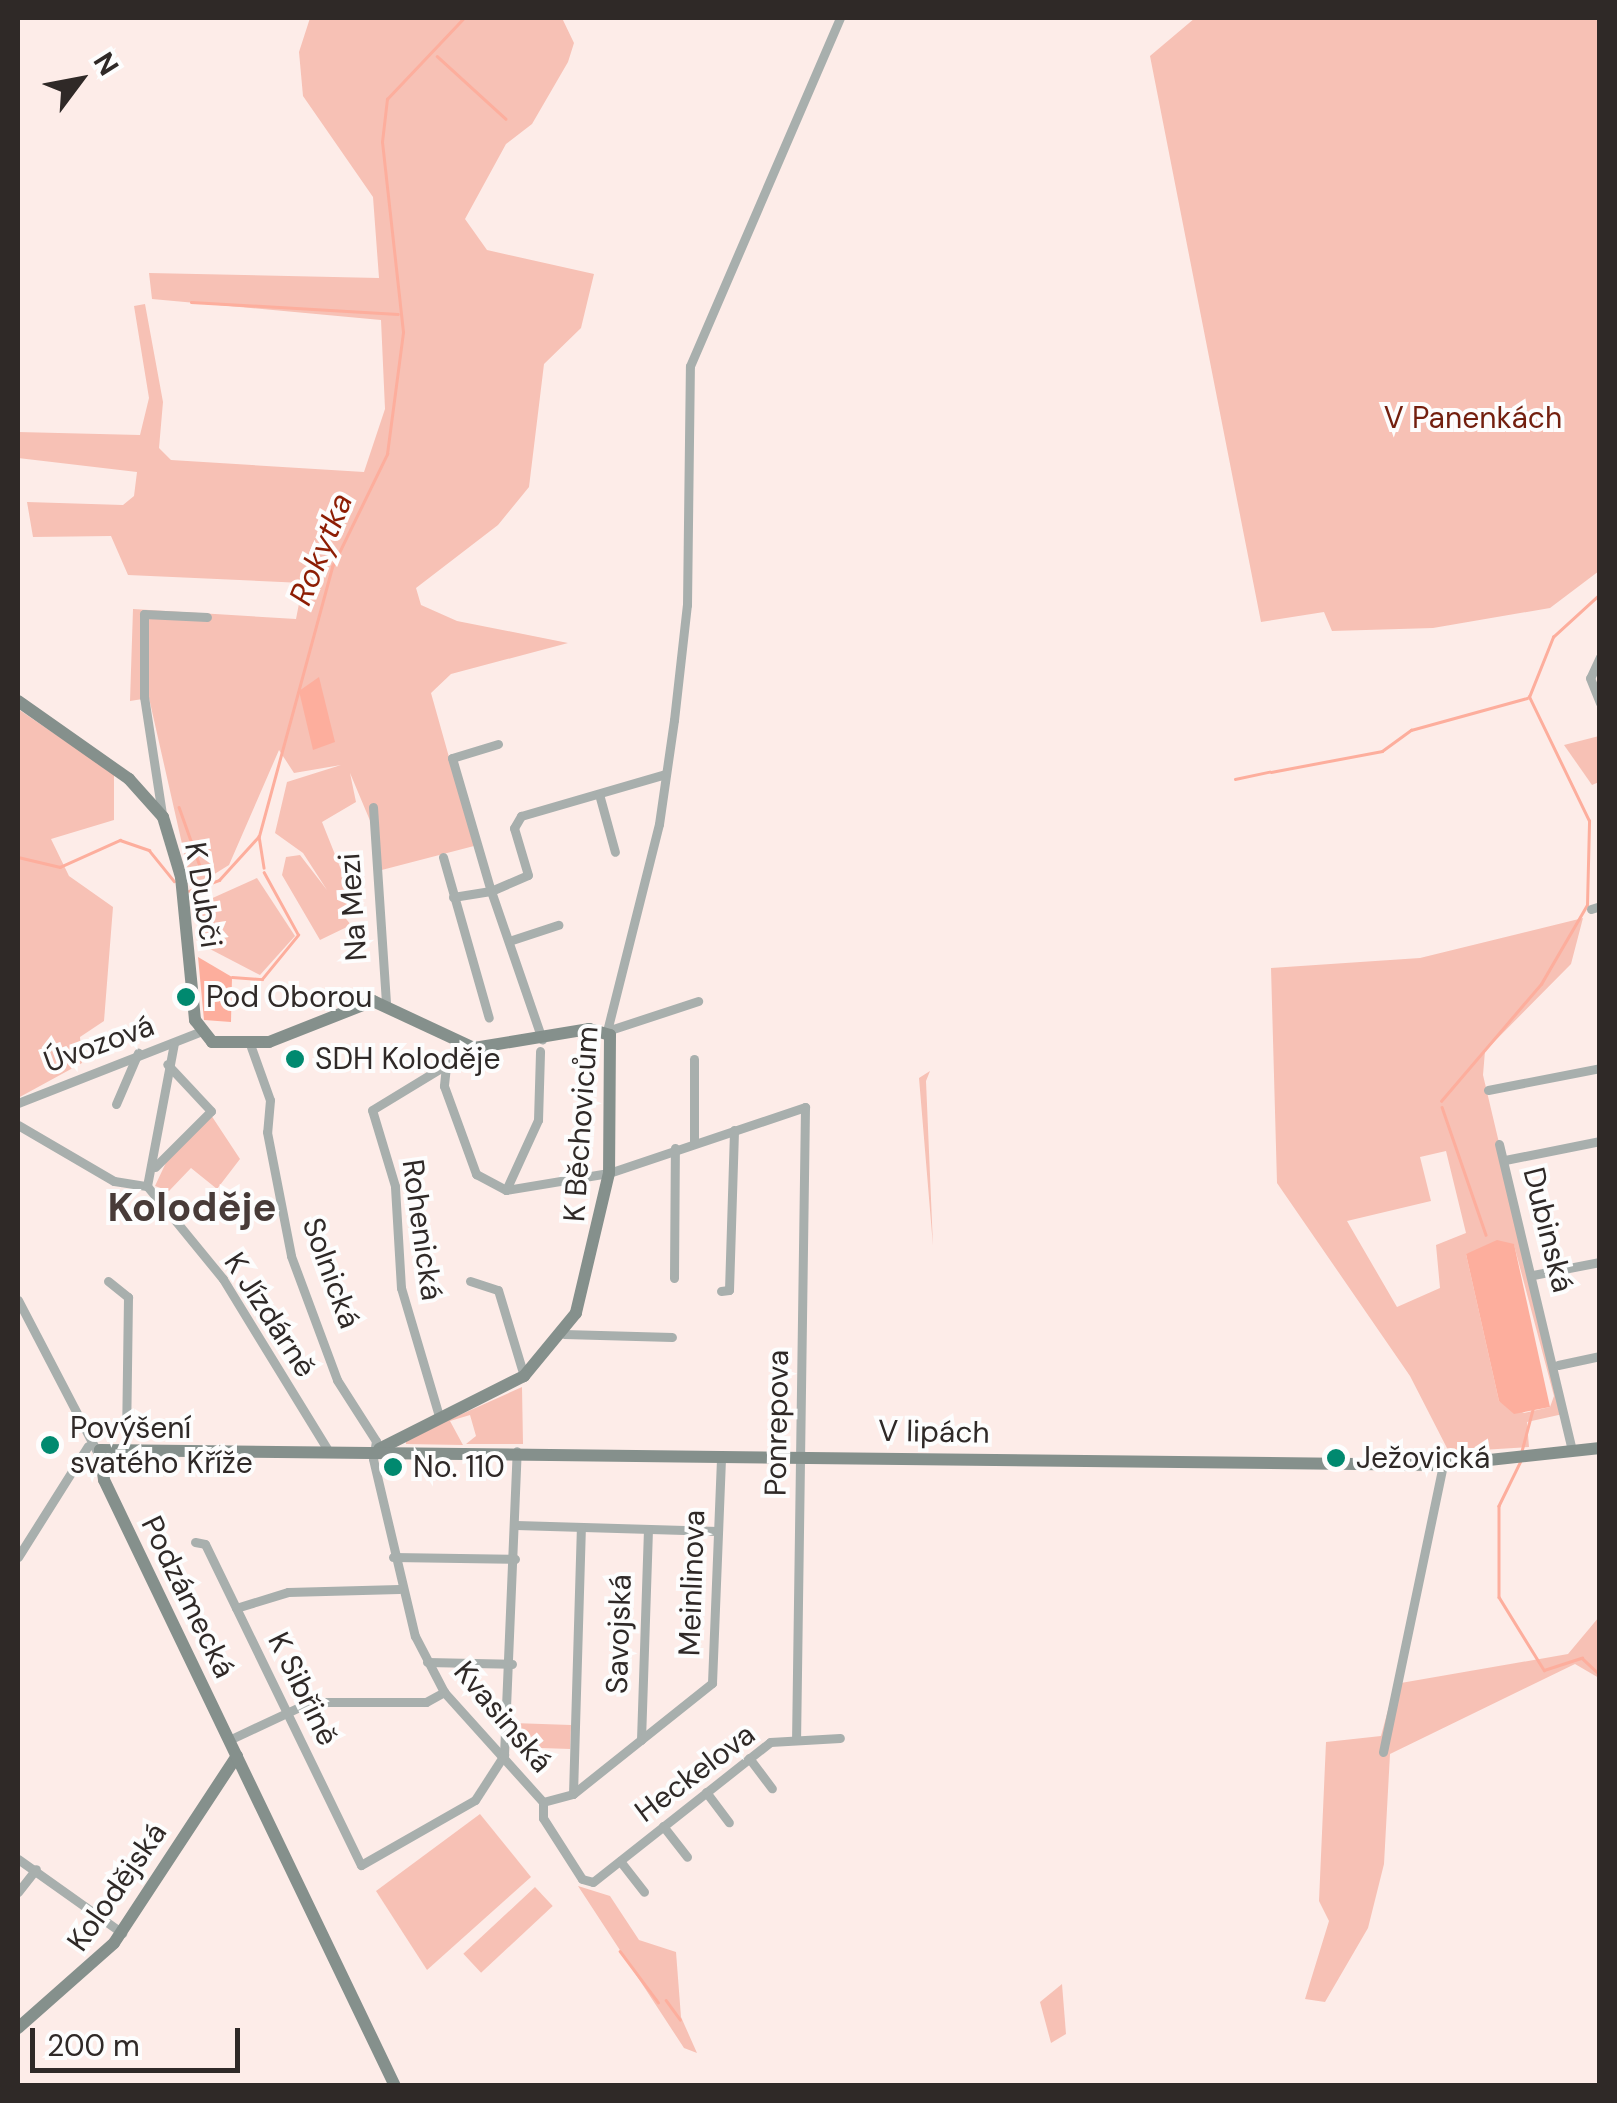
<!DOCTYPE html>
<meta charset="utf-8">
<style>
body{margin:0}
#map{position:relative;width:1617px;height:2103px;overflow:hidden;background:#fdece8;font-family:"DM Sans",sans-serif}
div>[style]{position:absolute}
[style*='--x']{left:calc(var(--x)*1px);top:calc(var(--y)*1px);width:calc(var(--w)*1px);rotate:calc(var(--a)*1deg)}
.green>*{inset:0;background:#f7c1b5;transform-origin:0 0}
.water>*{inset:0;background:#fdae9d}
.stream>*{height:2.5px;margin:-1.25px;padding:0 1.25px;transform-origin:1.25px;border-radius:1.25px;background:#fdae9d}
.street>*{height:9px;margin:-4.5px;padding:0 4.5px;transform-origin:4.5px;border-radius:4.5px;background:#a8afad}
.secondary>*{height:12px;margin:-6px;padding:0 6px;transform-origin:6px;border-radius:6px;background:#85908c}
.dots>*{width:28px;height:28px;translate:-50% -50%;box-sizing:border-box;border:5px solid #fdfdfd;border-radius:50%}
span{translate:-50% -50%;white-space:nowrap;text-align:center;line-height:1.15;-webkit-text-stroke:8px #fdfdfd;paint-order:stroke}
.park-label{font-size:30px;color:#731f0e}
.street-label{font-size:30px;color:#2f2927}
.poi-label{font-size:30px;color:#2f2927}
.left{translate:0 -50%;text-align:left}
.water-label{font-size:32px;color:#8d1d04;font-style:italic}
.district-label{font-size:40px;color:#483b38;font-weight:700}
.frame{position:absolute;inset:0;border:20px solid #2f2927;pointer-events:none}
.north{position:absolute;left:30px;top:30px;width:100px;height:100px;-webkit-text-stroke:8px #fdfdfd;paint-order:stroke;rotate:58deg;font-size:28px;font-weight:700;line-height:40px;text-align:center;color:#2f2927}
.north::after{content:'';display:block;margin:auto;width:35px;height:45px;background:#2f2927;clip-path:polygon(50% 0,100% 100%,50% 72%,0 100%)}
.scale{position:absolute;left:30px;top:2028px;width:210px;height:45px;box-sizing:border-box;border:5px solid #2f2927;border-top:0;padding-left:12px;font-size:30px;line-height:35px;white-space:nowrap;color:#2f2927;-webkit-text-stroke:8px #fdfdfd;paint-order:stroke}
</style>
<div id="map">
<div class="green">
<div style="clip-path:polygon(310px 18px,562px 18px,574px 43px,568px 62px,532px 124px,506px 144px,465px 219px,487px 250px,594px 274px,581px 328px,544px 364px,529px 487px,498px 525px,416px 588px,421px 605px,457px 621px,568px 643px,451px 674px,431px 693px,474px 846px,374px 872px,371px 823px,350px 773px,356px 802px,322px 822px,356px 907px,339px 910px,351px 925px,320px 940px,282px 875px,286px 857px,300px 855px,327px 890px,303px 853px,275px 833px,287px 782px,341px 765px,294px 773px,279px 750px,229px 865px,192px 888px,149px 698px,130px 701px,133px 609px,296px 619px,303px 583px,128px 575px,111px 536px,33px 537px,27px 502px,123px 505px,134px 496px,137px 472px,18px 458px,18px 432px,140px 435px,149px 398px,134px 306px,145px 304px,163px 402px,159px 448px,171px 460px,364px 472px,385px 409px,381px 320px,152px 299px,149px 273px,379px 278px,373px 197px,303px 96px,299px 52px)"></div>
<div style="clip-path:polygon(1195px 18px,1599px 18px,1599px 571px,1550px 608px,1433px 628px,1332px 631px,1324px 612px,1261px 622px,1150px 56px)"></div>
<div style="clip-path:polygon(18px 709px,114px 774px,114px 820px,51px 839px,69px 876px,113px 907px,104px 1021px,80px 1037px,82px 1063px,18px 1098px)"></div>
<div style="clip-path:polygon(1599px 736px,1599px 782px,1592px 785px,1564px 745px)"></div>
<div style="clip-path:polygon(257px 878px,295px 936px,260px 975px,208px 948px,197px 905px)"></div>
<div style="clip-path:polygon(evenodd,1583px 918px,1571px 964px,1485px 1051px,1483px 1075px,1563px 1414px,1527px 1422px,1529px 1447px,1449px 1452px,1410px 1376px,1277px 1183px,1271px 968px,1420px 958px,1583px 918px,1446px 1151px,1466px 1233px,1436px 1245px,1440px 1288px,1397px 1307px,1347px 1221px,1431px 1201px,1420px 1157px,1446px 1151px,1583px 918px,1514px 1245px,1554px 1396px,1550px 1407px,1524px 1413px,1499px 1401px,1466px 1254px,1514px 1245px)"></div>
<div style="clip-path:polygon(930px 1071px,926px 1081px,933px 1246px,919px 1078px)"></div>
<div style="clip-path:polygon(211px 1115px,240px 1159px,217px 1189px,191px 1168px,169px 1191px,155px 1186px,170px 1154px)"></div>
<div style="clip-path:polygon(522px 1387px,523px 1444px,466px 1444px,476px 1436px,470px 1415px,450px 1421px,463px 1445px,406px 1444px,406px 1439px)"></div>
<div style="clip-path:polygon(1599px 1617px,1599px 1678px,1575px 1664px,1390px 1754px,1384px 1864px,1368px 1928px,1325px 2002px,1305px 1999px,1329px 1921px,1319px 1901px,1326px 1742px,1381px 1736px,1395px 1684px,1568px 1654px)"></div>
<div style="left:513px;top:1723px;width:58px;height:24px;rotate:2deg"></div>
<div style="clip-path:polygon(480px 1814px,531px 1877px,427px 1970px,376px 1891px)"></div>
<div style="clip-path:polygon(578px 1886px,610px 1896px,639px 1940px,676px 1952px,681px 2017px,697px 2053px,684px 2048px)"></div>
<div style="left:535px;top:1887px;width:26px;height:98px;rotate:47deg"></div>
<div style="clip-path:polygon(1062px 1984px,1066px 2034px,1051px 2043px,1040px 2002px)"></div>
</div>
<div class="water">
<div style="clip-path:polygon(319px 677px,335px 742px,313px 750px,299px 691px)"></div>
<div style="clip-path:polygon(198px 957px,232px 977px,231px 1022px,204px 1020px)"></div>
<div style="clip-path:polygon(1497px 1240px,1514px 1244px,1550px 1407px,1514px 1414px,1499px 1401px,1466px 1254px)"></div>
</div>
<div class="stream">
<div style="--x:437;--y:56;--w:93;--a:42.4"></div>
<div style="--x:191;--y:302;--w:207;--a:3.3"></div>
<div style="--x:1271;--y:772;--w:113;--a:-10.7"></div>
<div style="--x:1382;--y:751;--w:36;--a:-36"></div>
<div style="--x:1411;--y:730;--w:120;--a:-15.4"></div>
<div style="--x:1235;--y:779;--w:35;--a:-12"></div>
<div style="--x:179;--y:807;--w:63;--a:70.4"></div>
<div style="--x:259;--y:836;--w:32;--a:81"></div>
<div style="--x:18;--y:857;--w:43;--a:13.4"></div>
<div style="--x:60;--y:867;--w:66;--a:-24.2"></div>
<div style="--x:120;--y:840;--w:31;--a:19"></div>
<div style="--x:149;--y:850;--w:40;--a:51"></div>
<div style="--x:189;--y:891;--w:32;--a:-20"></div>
<div style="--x:219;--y:880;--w:59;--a:-47.7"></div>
<div style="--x:259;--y:836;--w:279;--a:-74.8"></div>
<div style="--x:332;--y:567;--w:126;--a:-64"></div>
<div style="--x:387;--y:454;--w:123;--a:-82.5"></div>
<div style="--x:403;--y:332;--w:191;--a:-96.3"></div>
<div style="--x:382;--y:142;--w:43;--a:-83.4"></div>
<div style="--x:387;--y:99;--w:112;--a:-46.5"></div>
<div style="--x:232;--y:977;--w:30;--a:4"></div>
<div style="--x:262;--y:979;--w:57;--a:-50.7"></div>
<div style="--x:298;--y:935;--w:71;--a:-118.7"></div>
<div style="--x:1441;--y:1101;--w:154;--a:-49.5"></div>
<div style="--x:1541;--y:984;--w:91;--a:-59.8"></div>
<div style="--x:1587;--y:905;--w:84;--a:-88.6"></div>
<div style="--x:1589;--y:821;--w:138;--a:-115.8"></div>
<div style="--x:1529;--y:697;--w:65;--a:-68.2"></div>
<div style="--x:1553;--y:637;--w:64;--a:-42.5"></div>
<div style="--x:1442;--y:1107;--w:135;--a:71"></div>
<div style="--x:1521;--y:1453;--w:47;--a:-75.1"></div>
<div style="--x:1521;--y:1461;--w:50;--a:116.1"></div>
<div style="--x:1499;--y:1506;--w:91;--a:90"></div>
<div style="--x:1499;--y:1597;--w:86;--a:58.3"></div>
<div style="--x:1544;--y:1670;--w:40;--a:-18"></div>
<div style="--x:1582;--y:1658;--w:25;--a:43"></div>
<div style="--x:620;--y:1951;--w:64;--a:53.3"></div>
<div style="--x:666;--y:2000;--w:24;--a:54"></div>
</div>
<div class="street">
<div style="--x:1600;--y:657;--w:23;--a:115"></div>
<div style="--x:1590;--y:678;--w:27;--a:68"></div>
<div style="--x:498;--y:744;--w:48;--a:163.1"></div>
<div style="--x:452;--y:758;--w:139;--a:73.7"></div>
<div style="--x:491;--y:891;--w:40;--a:-23.4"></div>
<div style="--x:528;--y:875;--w:49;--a:-106.6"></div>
<div style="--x:514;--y:828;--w:14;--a:-60"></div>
<div style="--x:521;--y:816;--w:151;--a:-16.2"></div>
<div style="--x:599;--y:794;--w:60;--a:74.6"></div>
<div style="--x:373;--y:807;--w:196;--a:86.2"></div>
<div style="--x:162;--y:814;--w:118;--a:-98.7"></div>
<div style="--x:144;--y:697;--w:83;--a:-90"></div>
<div style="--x:144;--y:614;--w:63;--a:2.7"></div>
<div style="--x:443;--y:857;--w:167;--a:74.1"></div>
<div style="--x:453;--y:897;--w:38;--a:-9"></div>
<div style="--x:491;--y:891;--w:157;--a:71"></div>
<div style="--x:1591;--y:909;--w:9;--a:-18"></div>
<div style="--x:509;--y:941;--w:52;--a:-18.1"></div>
<div style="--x:607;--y:1031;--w:213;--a:-75.9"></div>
<div style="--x:659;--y:824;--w:105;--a:-81.8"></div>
<div style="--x:674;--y:720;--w:116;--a:-83.6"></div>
<div style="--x:687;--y:605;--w:239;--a:-89.3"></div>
<div style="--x:690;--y:366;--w:379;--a:-66.7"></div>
<div style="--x:607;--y:1031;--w:96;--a:-18.2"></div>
<div style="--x:251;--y:1047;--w:56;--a:70.3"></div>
<div style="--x:270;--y:1100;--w:32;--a:95"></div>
<div style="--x:267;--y:1132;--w:126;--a:79"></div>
<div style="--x:291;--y:1256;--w:132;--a:69.6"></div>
<div style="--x:337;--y:1380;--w:72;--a:57.4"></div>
<div style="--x:376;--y:1441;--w:18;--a:99"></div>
<div style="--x:373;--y:1459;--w:182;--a:76.7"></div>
<div style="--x:415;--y:1636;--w:63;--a:62.6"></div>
<div style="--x:444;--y:1692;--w:148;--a:48"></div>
<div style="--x:543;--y:1802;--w:16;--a:90"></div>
<div style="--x:543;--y:1818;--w:72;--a:57.4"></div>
<div style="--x:582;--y:1879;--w:11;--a:15"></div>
<div style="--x:593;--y:1882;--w:226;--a:-38.3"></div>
<div style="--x:770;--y:1742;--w:70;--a:-3.3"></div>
<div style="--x:446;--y:1066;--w:20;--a:96"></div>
<div style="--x:444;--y:1086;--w:94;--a:70"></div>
<div style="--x:476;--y:1174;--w:34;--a:28"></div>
<div style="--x:506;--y:1190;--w:104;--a:-9.4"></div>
<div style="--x:609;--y:1173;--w:207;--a:-18.6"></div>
<div style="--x:805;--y:1107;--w:633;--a:90.81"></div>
<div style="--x:1488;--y:1090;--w:114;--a:-11.1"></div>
<div style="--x:18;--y:1103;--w:194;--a:-21.4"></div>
<div style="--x:116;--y:1104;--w:56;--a:-66.7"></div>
<div style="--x:18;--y:1125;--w:111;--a:30.3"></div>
<div style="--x:114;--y:1181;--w:33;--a:9"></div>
<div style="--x:694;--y:1142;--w:83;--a:-90"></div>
<div style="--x:1499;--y:1144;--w:310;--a:76.6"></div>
<div style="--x:1505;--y:1160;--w:97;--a:-11.3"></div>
<div style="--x:155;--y:1167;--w:79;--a:-45"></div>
<div style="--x:211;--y:1111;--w:64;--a:-133.1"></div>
<div style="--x:147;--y:1186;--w:120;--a:50.7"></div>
<div style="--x:223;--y:1279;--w:199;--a:58.5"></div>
<div style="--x:147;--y:1186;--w:146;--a:-79.3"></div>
<div style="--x:506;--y:1190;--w:77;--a:-65.4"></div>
<div style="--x:538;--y:1120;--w:69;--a:-88.3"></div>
<div style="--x:1533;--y:1275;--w:68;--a:-11"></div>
<div style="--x:674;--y:1278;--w:130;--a:-89.6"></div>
<div style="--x:108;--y:1281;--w:26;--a:39"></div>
<div style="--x:128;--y:1297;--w:151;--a:90.8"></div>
<div style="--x:470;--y:1281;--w:29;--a:18"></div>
<div style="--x:498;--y:1290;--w:90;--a:73.2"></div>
<div style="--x:721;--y:1291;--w:8;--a:-7"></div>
<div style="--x:729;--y:1290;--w:160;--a:-88.2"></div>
<div style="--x:18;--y:1300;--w:171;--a:62.5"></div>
<div style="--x:564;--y:1334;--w:108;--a:1.6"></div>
<div style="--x:1558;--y:1365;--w:43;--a:-12.1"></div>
<div style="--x:439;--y:1416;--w:134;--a:-106.5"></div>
<div style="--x:401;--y:1288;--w:102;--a:-93.4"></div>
<div style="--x:395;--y:1186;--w:79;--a:-106.8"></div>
<div style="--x:372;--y:1110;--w:119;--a:-31.3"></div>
<div style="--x:516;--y:1525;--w:202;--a:1.7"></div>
<div style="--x:195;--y:1542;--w:10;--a:11"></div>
<div style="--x:205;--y:1544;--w:357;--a:64.1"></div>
<div style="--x:361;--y:1865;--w:131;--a:-29.7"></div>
<div style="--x:475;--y:1800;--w:54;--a:-57.2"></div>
<div style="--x:504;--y:1755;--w:304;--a:-87.6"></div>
<div style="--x:18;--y:1557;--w:131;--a:-57.8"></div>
<div style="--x:393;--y:1557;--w:122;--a:0.9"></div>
<div style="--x:236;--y:1608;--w:54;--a:-17.1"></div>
<div style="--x:288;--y:1592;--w:111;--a:-1.5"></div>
<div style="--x:427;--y:1662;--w:85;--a:1.3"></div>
<div style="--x:229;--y:1740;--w:89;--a:-25.1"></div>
<div style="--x:310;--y:1702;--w:116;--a:0"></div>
<div style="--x:426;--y:1702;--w:21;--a:-29"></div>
<div style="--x:641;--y:1740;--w:211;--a:-88.1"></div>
<div style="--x:1383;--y:1752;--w:293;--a:-78.2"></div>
<div style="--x:749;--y:1758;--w:38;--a:53"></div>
<div style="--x:706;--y:1792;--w:38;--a:53"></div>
<div style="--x:573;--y:1794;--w:267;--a:-88.3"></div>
<div style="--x:543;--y:1802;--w:31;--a:-15"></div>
<div style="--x:573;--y:1794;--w:178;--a:-38.6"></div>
<div style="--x:712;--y:1683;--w:228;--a:-87.7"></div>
<div style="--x:663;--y:1826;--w:39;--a:52"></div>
<div style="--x:18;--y:1859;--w:128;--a:35.4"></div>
<div style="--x:620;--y:1861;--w:39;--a:52"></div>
<div style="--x:18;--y:1892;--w:29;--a:-52"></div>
</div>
<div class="secondary">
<div style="--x:18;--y:701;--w:136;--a:35.1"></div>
<div style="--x:129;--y:779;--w:51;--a:48.2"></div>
<div style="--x:163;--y:817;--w:63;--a:73.3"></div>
<div style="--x:181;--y:877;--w:144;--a:84.4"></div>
<div style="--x:195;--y:1020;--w:28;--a:52"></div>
<div style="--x:212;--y:1042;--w:57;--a:0"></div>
<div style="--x:269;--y:1042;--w:112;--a:-21.5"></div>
<div style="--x:373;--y:1001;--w:111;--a:25"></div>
<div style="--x:474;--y:1048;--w:117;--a:-9.4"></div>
<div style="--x:589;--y:1029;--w:22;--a:16"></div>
<div style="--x:610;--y:1035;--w:138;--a:90.4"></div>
<div style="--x:609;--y:1173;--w:144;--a:103.3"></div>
<div style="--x:576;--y:1313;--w:82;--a:129.5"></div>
<div style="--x:524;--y:1376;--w:162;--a:153.3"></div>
<div style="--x:18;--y:2028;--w:128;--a:-41.5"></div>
<div style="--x:114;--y:1943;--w:224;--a:-56.7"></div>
<div style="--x:395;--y:2086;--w:672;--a:-115.65"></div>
<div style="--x:104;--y:1480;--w:30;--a:-98"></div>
<div style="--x:100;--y:1450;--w:1343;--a:0.64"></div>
<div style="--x:1443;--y:1465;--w:158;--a:-6.2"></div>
</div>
<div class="dots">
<div style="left:186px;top:997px;background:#00896f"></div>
<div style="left:295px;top:1059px;background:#00896f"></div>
<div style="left:50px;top:1445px;background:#00896f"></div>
<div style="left:1336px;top:1458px;background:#00896f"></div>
<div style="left:393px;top:1467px;background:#00896f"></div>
</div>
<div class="park-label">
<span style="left:1473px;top:418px">V Panenkách</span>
</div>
<div class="street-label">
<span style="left:203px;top:895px;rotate:81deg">K Dubči</span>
<span style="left:353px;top:907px;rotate:-94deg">Na Mezi</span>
<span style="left:99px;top:1044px;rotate:-20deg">Úvozová</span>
<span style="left:581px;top:1124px;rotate:-86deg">K Běchovicům</span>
<span style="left:422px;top:1230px;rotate:82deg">Rohenická</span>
<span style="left:1548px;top:1230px;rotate:76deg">Dubinská</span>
<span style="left:331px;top:1273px;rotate:70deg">Solnická</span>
<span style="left:270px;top:1315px;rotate:57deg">K Jízdárně</span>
<span style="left:777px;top:1423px;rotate:-89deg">Ponrepova</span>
<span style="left:934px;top:1432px;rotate:1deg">V lipách</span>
<span style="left:692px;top:1583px;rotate:-88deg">Meinlinova</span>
<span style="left:188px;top:1597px;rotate:64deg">Podzámecká</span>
<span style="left:619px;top:1634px;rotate:-88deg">Savojská</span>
<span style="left:303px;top:1689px;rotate:64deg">K Sibřině</span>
<span style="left:503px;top:1717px;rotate:50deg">Kvasinská</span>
<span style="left:695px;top:1773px;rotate:-37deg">Heckelova</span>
<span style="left:117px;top:1887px;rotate:-55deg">Kolodějská</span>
</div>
<div class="poi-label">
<span class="left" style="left:206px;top:997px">Pod Oborou</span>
<span class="left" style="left:315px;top:1059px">SDH Koloděje</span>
<span class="left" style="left:70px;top:1445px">Povýšení<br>svatého Kříže</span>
<span class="left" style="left:1356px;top:1458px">Ježovická</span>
<span class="left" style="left:413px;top:1467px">No. 110</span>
</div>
<div class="water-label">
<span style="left:321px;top:549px;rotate:-68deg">Rokytka</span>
</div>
<div class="district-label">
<span style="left:192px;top:1207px">Koloděje</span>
</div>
<div class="frame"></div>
<div class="north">N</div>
<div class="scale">200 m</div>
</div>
